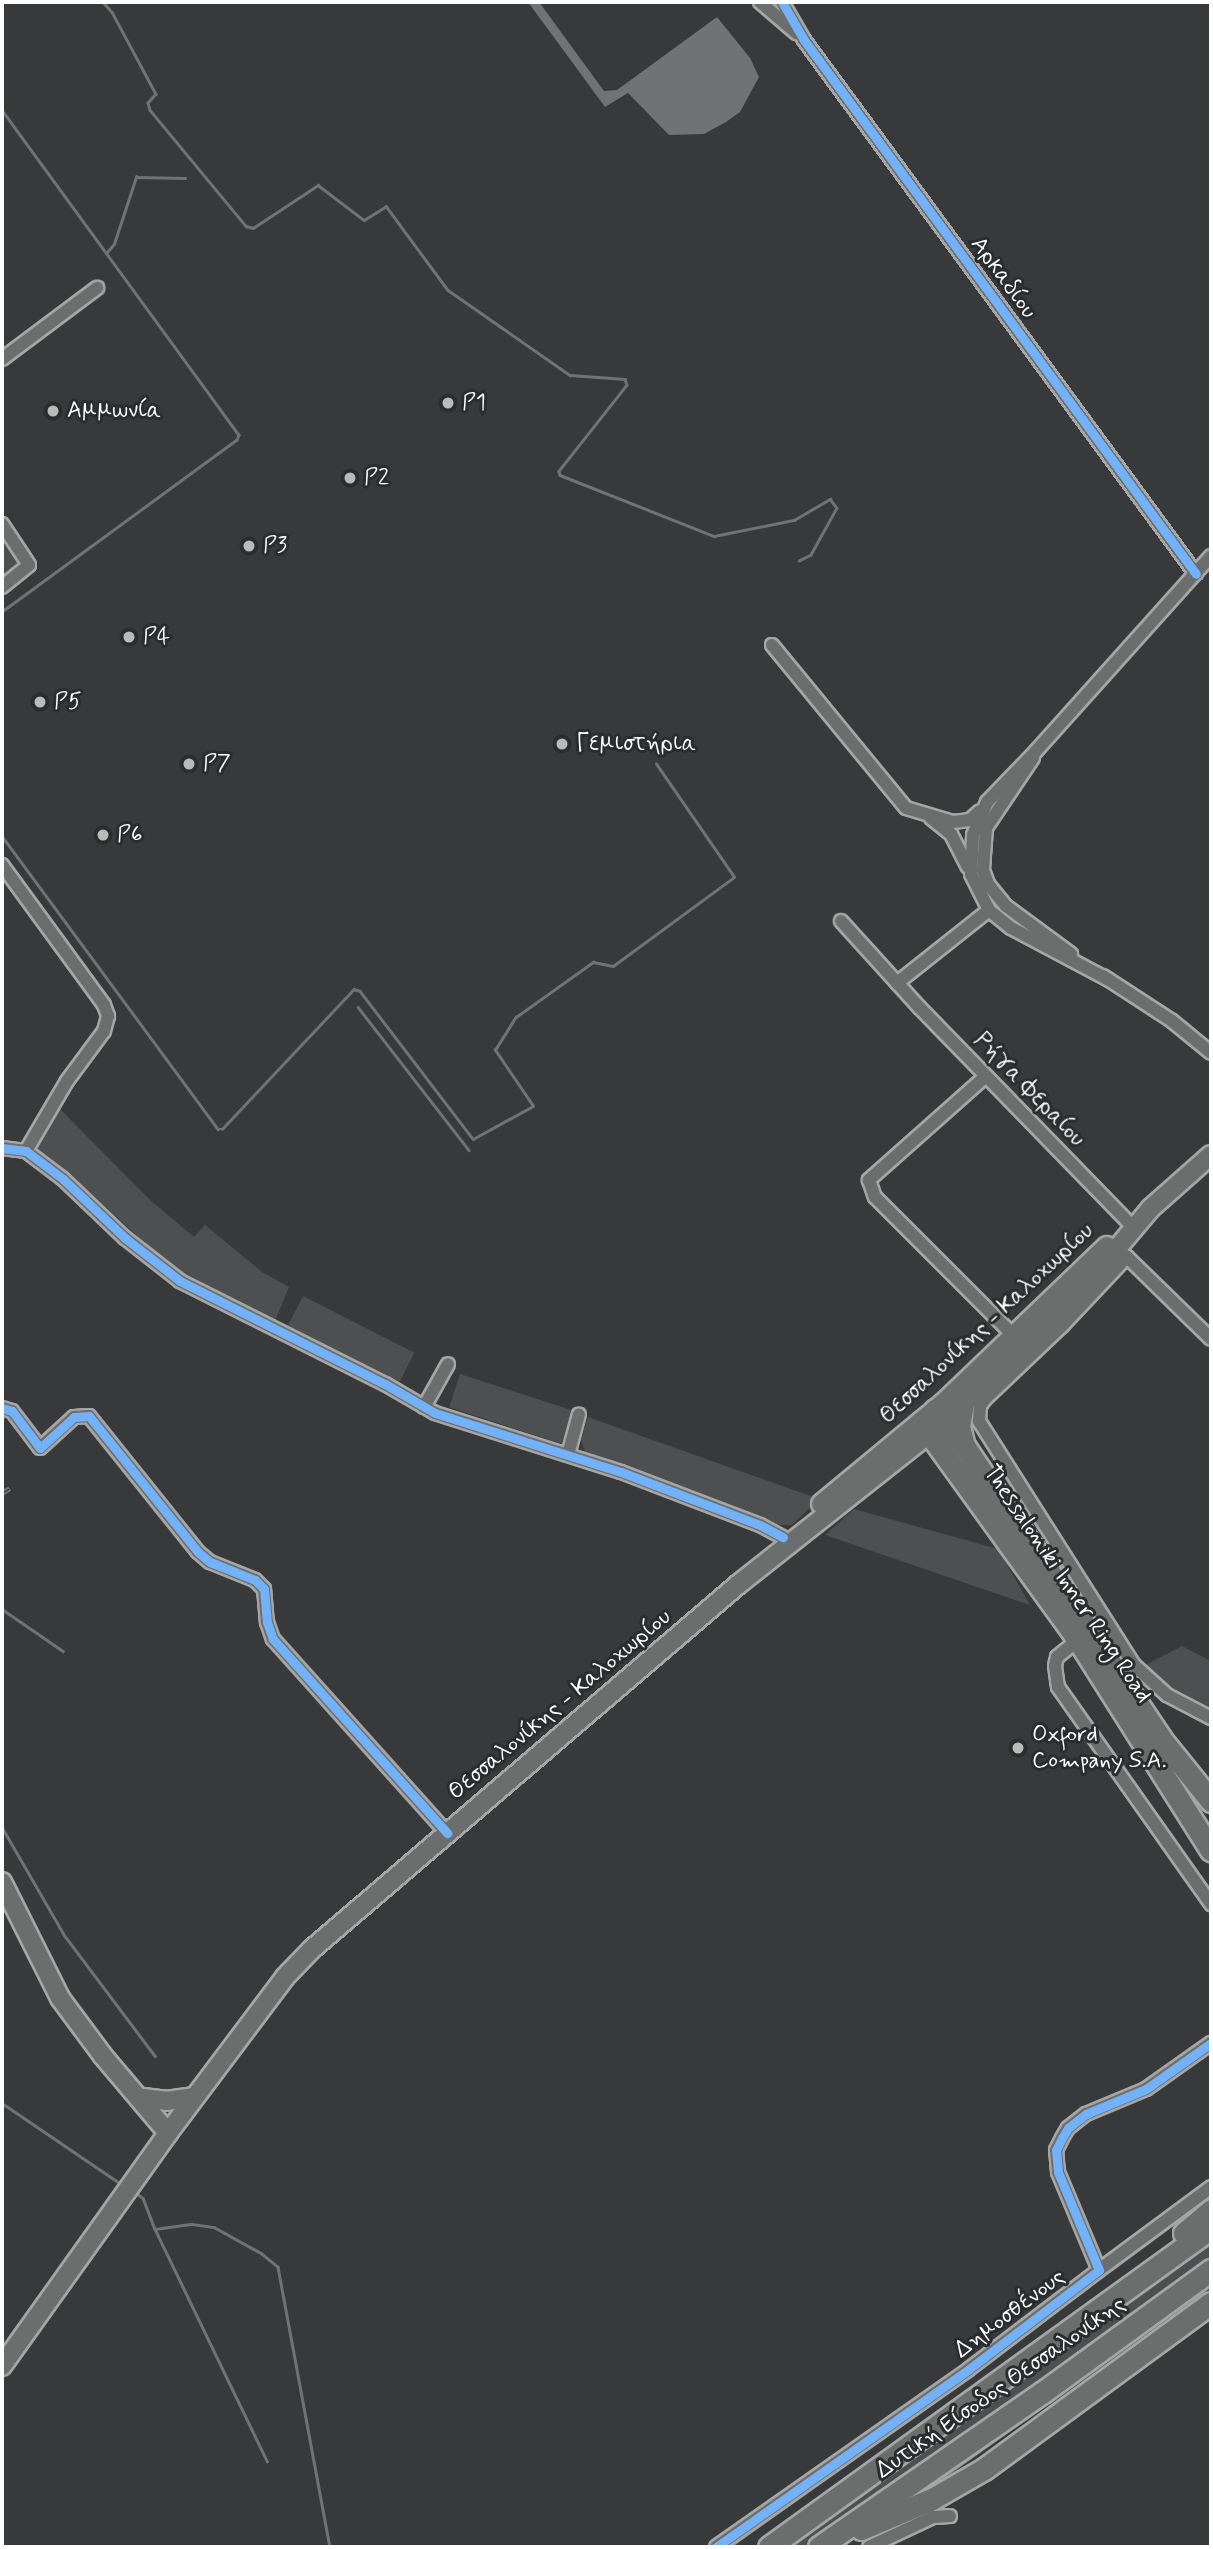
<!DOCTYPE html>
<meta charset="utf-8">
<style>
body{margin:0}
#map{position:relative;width:1213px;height:2549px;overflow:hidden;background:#38393a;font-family:Mynerve,sans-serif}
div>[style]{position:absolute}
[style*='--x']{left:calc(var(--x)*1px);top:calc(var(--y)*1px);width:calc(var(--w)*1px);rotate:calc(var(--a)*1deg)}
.green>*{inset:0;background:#4d4f50;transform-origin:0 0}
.water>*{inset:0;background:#707273}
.stream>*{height:2.5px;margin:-1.25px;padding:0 1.25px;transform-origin:1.25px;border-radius:1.25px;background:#707273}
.roads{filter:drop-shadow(2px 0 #a5a6a6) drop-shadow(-2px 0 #a5a6a6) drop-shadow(0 2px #a5a6a6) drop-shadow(0 -2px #a5a6a6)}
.street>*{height:12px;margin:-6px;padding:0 6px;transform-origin:6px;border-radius:6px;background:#6c6d6d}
.secondary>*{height:18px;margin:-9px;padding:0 9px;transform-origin:9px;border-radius:9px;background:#6c6d6d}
.highway>*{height:21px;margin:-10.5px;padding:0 10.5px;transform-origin:10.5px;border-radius:10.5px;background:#6c6d6d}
.rail>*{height:5px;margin-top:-2.5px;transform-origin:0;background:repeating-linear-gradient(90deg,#2a2d2e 0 8px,#757676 0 16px);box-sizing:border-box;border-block:2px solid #757676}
.cycleway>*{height:9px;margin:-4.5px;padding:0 4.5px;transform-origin:4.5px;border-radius:4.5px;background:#73b2f8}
.dots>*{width:19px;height:19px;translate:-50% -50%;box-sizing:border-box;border:4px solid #2a2d2e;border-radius:50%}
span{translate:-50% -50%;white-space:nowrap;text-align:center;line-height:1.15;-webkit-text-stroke:6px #2a2d2e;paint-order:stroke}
.street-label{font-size:23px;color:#fff}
.poi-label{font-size:23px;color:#fff}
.left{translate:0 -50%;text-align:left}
.frame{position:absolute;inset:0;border:4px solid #fff;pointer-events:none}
</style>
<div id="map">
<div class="green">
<div style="clip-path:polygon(2px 524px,29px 562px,2px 581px)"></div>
<div style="clip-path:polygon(60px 1109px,149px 1199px,194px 1237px,205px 1225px,262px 1272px,289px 1287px,275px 1321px,169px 1265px,87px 1190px,37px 1153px,36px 1144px)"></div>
<div style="left:303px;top:1296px;width:125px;height:35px;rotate:27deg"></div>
<div style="left:460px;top:1374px;width:120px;height:35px;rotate:18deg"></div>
<div style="clip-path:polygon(588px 1417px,819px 1499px,792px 1525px,777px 1525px,586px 1455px,581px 1440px)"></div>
<div style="clip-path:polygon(854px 1509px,998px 1549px,1030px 1605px,825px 1535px)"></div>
<div style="clip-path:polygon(1182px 1646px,1211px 1661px,1211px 1708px,1174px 1689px,1144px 1666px)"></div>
<div style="clip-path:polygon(1211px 2242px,1211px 2260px,960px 2442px,813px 2547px,787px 2547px)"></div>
</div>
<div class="water">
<div style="clip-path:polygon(528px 2px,539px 2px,604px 91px,617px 90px,717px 17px,750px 58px,759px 77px,740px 112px,726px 122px,704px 134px,669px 135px,628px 93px,605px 107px)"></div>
</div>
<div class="stream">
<div style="--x:103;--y:2;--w:13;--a:48"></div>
<div style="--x:112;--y:12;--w:93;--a:61.8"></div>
<div style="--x:156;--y:94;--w:12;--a:132"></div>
<div style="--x:148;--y:103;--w:7;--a:74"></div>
<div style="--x:150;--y:110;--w:151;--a:50.4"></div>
<div style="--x:246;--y:226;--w:7;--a:16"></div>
<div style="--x:253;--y:228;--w:78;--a:-33.5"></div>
<div style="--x:318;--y:185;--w:58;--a:37.3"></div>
<div style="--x:364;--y:220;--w:26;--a:-32"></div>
<div style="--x:386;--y:206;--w:104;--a:53.6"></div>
<div style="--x:448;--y:290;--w:149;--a:34.9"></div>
<div style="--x:570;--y:375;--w:55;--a:4.2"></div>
<div style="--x:625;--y:379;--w:6;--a:72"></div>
<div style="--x:627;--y:385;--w:110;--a:128.3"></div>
<div style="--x:559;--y:471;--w:4;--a:76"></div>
<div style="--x:560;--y:475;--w:166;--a:21.6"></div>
<div style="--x:714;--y:536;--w:82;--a:-11.3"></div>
<div style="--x:794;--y:520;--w:42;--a:-30.3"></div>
<div style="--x:830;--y:499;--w:11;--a:52"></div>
<div style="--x:837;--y:508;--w:54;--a:119"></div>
<div style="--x:811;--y:555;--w:13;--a:153"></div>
<div style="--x:2;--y:110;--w:402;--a:53.9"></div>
<div style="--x:239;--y:435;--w:5;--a:112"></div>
<div style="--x:237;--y:440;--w:291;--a:143.8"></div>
<div style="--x:107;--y:252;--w:11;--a:-49"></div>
<div style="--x:114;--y:244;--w:71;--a:-71.8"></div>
<div style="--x:136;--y:177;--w:49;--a:1.2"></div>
<div style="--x:2;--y:836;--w:364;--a:53.6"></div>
<div style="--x:218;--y:1129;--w:4;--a:0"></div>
<div style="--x:222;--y:1129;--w:192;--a:-46.7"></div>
<div style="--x:354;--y:989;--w:6;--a:18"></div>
<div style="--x:360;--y:991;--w:186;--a:52.6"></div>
<div style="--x:473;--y:1139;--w:68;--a:-28.8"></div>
<div style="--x:533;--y:1106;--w:68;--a:-124.2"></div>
<div style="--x:495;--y:1050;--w:39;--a:-58"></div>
<div style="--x:516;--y:1017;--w:95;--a:-35.5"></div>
<div style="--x:593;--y:962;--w:20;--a:11"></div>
<div style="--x:613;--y:966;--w:150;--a:-36.3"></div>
<div style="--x:734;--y:877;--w:137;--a:-124.6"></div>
<div style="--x:358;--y:1007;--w:181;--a:52.2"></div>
<div style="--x:2;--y:1609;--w:74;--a:34.5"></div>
<div style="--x:2;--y:1827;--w:126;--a:60"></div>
<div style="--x:65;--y:1936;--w:150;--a:53.1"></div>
<div style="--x:2;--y:2103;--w:144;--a:34.2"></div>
<div style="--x:133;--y:2191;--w:12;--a:35"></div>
<div style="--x:143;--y:2198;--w:33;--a:69"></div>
<div style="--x:155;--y:2229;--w:37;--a:-8"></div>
<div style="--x:192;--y:2224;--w:22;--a:8"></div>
<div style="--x:214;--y:2227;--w:54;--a:29"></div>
<div style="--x:261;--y:2253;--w:22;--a:39"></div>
<div style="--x:278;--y:2267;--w:285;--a:79.5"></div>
<div style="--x:155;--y:2229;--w:258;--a:64.2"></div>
<div style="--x:1027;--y:2332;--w:219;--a:-36.5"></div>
<div style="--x:943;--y:2477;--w:330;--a:-35.6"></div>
<div style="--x:729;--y:2547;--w:148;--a:-35.6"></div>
</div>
<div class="roads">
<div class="street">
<div style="--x:760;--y:2;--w:48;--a:40.7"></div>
<div style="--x:782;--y:2;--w:44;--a:59.9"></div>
<div style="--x:804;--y:40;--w:662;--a:53.72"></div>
<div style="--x:2;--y:359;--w:119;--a:-36.8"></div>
<div style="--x:2;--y:524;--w:49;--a:56.6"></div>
<div style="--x:29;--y:565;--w:35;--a:141"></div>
<div style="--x:772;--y:645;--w:211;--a:50.6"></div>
<div style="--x:906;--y:808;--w:49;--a:16.6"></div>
<div style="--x:953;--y:822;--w:17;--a:-7"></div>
<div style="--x:970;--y:820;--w:13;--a:-42"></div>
<div style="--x:1033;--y:758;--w:84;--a:123.9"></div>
<div style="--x:986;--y:828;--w:42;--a:94.1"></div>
<div style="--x:983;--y:870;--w:15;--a:70"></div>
<div style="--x:988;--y:884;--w:28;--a:51"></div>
<div style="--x:1006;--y:906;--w:81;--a:36.4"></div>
<div style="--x:931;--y:818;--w:26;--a:39"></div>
<div style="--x:951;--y:834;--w:37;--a:63"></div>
<div style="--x:2;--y:865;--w:173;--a:53.9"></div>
<div style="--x:104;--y:1005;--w:12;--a:70"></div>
<div style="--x:108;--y:1016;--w:16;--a:105"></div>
<div style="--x:104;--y:1031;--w:62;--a:126.5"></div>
<div style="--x:67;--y:1081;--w:81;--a:120.4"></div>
<div style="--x:841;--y:921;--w:116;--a:47.8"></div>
<div style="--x:919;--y:1007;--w:304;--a:45.8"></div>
<div style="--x:1103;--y:976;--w:82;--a:33.1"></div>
<div style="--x:1172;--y:1021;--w:50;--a:39.4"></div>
<div style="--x:1109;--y:980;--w:111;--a:-152"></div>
<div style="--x:1011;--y:928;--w:28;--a:-141"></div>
<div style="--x:989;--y:910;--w:40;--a:-116.6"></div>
<div style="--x:971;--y:874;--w:39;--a:-87"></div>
<div style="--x:973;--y:835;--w:36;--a:-67"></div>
<div style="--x:987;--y:802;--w:71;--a:-46.1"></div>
<div style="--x:1036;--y:751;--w:262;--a:-48.1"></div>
<div style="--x:897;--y:983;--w:117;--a:-38.4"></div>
<div style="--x:986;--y:1076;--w:157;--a:138.4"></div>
<div style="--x:869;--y:1180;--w:18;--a:71"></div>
<div style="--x:875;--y:1197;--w:197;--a:45"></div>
<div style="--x:2;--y:1148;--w:24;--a:7"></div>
<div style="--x:26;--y:1151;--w:46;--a:37.1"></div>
<div style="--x:63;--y:1179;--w:86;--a:43.6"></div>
<div style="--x:125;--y:1238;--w:70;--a:38"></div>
<div style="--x:180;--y:1281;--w:229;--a:26.7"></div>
<div style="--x:385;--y:1384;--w:58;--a:30.1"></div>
<div style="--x:435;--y:1413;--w:195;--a:17.6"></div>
<div style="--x:621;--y:1472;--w:149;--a:20.9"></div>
<div style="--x:760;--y:1525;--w:26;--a:28"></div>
<div style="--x:1110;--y:1246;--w:20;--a:33"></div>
<div style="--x:1127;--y:1257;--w:95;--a:133.3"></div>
<div style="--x:1062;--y:1326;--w:106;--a:136.5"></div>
<div style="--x:985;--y:1399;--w:9;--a:126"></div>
<div style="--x:980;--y:1406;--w:15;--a:94"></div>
<div style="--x:979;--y:1421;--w:289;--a:57.6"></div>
<div style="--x:1134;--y:1665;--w:45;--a:42.3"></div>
<div style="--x:1167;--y:1695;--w:50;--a:27.6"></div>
<div style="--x:1127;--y:1257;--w:117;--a:44.3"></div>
<div style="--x:424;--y:1407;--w:49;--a:-60.8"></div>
<div style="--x:2;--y:1408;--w:10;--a:17"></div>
<div style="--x:12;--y:1411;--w:46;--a:52.9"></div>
<div style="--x:40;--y:1448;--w:46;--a:-42.4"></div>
<div style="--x:74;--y:1417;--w:15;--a:-4"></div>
<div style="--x:89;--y:1416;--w:174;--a:51.3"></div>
<div style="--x:198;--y:1552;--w:16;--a:40"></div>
<div style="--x:210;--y:1562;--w:48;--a:21.8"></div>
<div style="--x:255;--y:1580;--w:13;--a:45"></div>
<div style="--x:264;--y:1589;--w:33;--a:85"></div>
<div style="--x:267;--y:1622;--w:18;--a:71"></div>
<div style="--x:273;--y:1639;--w:261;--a:48.1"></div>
<div style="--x:568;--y:1455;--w:42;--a:-75"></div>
<div style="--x:1078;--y:1640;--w:27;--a:141"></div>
<div style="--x:1057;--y:1657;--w:9;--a:103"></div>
<div style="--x:1055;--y:1666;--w:21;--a:82"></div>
<div style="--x:1058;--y:1687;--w:266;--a:54.8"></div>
<div style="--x:1099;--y:2270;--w:139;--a:-36.5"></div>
<div style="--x:716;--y:2547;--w:309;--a:-35.1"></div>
<div style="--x:969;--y:2369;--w:163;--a:-37.3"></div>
<div style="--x:1099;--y:2270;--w:106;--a:-112.7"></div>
<div style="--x:1058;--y:2172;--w:22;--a:-95"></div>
<div style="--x:1056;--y:2150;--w:13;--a:-63"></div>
<div style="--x:1062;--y:2138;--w:12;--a:-59"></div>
<div style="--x:1068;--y:2128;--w:23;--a:-38"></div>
<div style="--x:1086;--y:2114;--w:65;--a:-22.6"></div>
<div style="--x:1146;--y:2089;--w:80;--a:-35.3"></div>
<div style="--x:869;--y:2547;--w:71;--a:-25.1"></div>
<div style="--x:933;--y:2517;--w:17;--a:-3"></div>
</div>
<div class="secondary">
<div style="--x:821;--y:1504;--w:158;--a:-39.6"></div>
<div style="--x:943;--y:1403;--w:227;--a:-43.8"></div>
<div style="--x:2;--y:1882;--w:130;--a:63.4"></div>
<div style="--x:60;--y:1998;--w:72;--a:53.4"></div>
<div style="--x:103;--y:2056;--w:101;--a:49.8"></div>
<div style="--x:143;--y:2098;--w:23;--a:7"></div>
<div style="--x:166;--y:2101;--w:29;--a:-8"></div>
<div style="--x:2;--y:2366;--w:286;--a:-54.5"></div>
<div style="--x:168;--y:2133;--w:195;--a:-53.1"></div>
<div style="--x:285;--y:1977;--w:39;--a:-46"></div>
<div style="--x:312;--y:1949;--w:563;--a:-40.54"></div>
<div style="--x:740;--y:1583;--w:242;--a:-38.3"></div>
<div style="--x:930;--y:1433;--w:127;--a:-42.5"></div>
<div style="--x:1024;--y:1347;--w:89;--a:-45"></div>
<div style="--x:1087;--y:1284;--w:99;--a:-49.9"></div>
<div style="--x:1151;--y:1208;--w:80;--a:-41.5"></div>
</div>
<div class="highway">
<div style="--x:935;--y:1410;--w:48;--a:51"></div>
<div style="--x:965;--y:1447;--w:352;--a:56.1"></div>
<div style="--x:1161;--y:1739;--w:80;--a:51.1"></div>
<div style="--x:921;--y:1422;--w:269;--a:54.2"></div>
<div style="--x:1078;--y:1640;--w:249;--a:57.7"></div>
<div style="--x:963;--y:1442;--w:16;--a:-104"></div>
<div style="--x:959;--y:1426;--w:23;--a:-80"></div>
<div style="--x:1184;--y:2233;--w:35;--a:-40"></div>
<div style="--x:861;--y:2529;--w:77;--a:-22.9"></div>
<div style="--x:932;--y:2499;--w:60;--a:-30"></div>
<div style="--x:984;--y:2469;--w:281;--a:-36.2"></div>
<div style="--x:769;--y:2547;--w:545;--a:-35.82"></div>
<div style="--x:819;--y:2547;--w:272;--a:-34.7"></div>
<div style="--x:1043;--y:2392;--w:208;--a:-36"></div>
</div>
</div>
<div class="rail">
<div style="--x:2;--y:1493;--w:9;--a:-32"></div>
</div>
<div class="cycleway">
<div style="--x:782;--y:2;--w:44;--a:59.9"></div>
<div style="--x:804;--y:40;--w:662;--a:53.72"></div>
<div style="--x:2;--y:1148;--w:24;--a:7"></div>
<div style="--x:26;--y:1151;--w:46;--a:37.1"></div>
<div style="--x:63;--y:1179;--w:86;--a:43.6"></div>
<div style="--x:125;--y:1238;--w:70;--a:38"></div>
<div style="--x:180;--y:1281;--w:229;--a:26.7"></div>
<div style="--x:385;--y:1384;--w:58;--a:30.1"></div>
<div style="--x:435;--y:1413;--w:195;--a:17.6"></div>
<div style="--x:621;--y:1472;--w:149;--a:20.9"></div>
<div style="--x:760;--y:1525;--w:26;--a:28"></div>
<div style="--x:2;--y:1408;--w:10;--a:17"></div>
<div style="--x:12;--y:1411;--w:46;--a:52.9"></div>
<div style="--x:40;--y:1448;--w:46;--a:-42.4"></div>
<div style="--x:74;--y:1417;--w:15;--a:-4"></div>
<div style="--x:89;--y:1416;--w:174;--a:51.3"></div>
<div style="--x:198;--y:1552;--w:16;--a:40"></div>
<div style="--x:210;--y:1562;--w:48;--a:21.8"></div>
<div style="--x:255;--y:1580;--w:13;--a:45"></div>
<div style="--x:264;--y:1589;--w:33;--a:85"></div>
<div style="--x:267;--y:1622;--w:18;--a:71"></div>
<div style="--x:273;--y:1639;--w:261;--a:48.1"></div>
<div style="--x:716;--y:2547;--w:309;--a:-35.1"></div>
<div style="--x:969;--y:2369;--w:163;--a:-37.3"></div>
<div style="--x:1099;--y:2270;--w:106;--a:-112.7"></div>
<div style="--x:1058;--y:2172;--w:22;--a:-95"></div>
<div style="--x:1056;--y:2150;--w:13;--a:-63"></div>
<div style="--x:1062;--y:2138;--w:12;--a:-59"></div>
<div style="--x:1068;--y:2128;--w:23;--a:-38"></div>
<div style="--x:1086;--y:2114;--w:65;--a:-22.6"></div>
<div style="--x:1146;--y:2089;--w:80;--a:-35.3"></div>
</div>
<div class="dots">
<div style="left:448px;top:403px;background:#b9baba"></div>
<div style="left:53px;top:411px;background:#b9baba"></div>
<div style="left:350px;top:478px;background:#b9baba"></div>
<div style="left:249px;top:546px;background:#b9baba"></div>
<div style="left:129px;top:637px;background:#b9baba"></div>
<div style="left:40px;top:702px;background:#b9baba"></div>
<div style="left:562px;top:744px;background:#b9baba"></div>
<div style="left:189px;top:764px;background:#b9baba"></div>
<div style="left:103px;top:835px;background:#b9baba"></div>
<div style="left:1018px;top:1748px;background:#b9baba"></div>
</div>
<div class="street-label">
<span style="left:1003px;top:278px;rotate:54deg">Αρκαδίου</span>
<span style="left:1029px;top:1090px;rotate:46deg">Ρήγα Φεραίου</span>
<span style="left:987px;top:1324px;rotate:-43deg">Θεσσαλονίκης - Καλοχωρίου</span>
<span style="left:1067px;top:1584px;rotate:56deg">Thessaloniki Inner Ring Road</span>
<span style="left:560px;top:1705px;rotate:-40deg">Θεσσαλονίκης - Καλοχωρίου</span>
<span style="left:1010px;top:2314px;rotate:-37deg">Δημοσθένους</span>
<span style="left:1001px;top:2388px;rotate:-35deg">Δυτική Είσοδος Θεσσαλονίκης</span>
</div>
<div class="poi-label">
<span class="left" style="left:462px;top:403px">P1</span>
<span class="left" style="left:67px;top:411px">Αμμωνία</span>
<span class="left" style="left:364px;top:478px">P2</span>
<span class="left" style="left:263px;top:546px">P3</span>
<span class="left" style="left:143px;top:637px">P4</span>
<span class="left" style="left:54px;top:702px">P5</span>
<span class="left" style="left:576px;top:744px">Γεμιστήρια</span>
<span class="left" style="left:203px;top:764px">P7</span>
<span class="left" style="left:117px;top:835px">P6</span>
<span class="left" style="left:1032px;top:1748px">Oxford<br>Company S.A.</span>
</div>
<div class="frame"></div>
</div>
